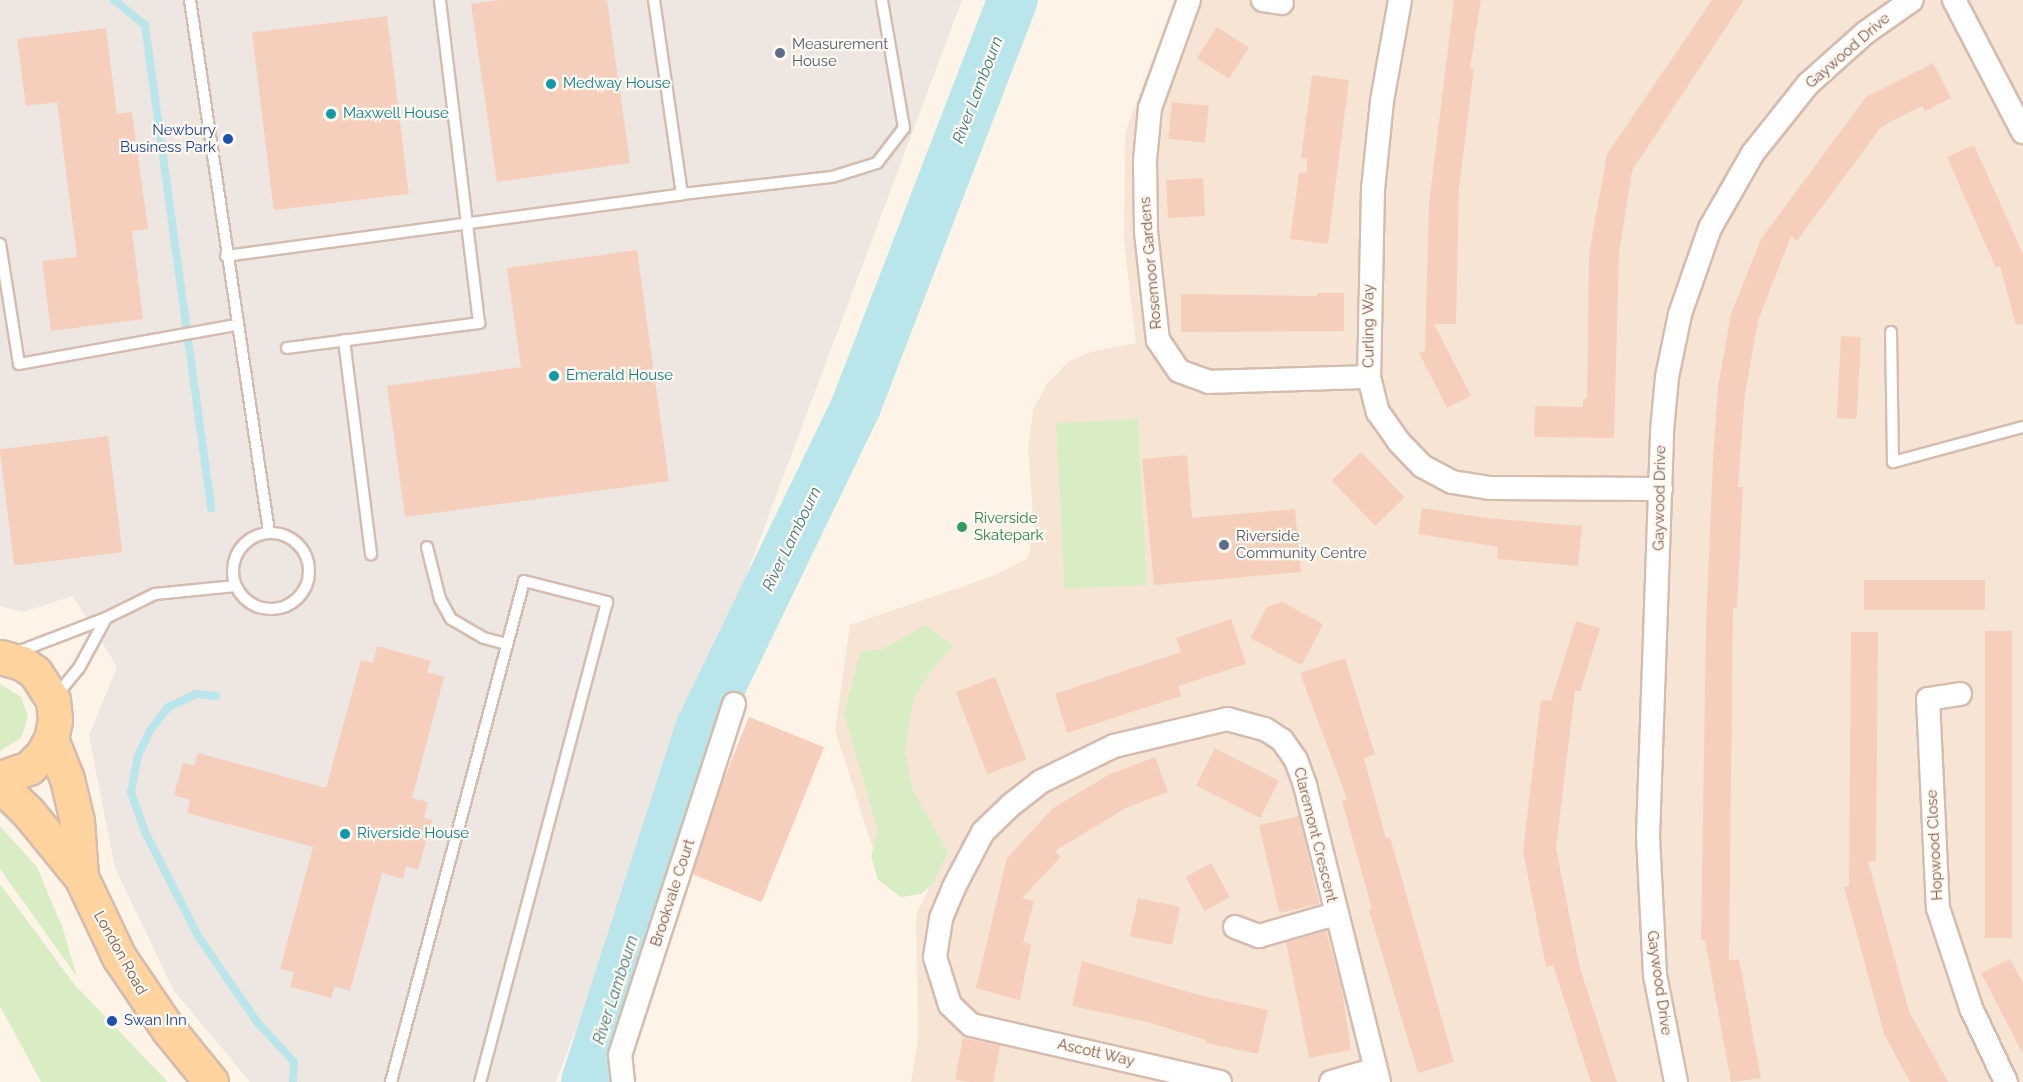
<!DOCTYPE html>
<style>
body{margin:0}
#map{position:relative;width:2023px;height:1082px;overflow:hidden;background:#fef3e7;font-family:Raleway,sans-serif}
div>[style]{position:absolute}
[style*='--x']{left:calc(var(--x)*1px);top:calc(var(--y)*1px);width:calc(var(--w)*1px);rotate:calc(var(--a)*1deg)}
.residential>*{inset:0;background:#f6e5d5}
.industrial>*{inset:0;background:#eee6e1}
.green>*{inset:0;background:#d8edc4;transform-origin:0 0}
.stream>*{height:8px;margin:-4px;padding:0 4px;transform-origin:4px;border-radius:4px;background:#b9e6ea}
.river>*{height:50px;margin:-25px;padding:0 25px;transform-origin:25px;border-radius:25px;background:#b9e6ea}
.building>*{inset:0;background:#f6cfbc;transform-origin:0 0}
.roads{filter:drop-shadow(2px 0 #d4bcae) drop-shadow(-2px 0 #d4bcae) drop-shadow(0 2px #d4bcae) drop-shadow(0 -2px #d4bcae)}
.lane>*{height:10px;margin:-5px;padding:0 5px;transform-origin:5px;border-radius:5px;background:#fff}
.lane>.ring{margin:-5px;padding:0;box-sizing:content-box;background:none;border:10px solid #fff;border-radius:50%}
.street>*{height:22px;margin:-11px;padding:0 11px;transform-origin:11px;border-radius:11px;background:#fff}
.primary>*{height:33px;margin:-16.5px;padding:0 16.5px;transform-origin:16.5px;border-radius:16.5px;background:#ffd39d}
.dots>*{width:16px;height:16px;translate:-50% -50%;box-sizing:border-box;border:3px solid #fff8ef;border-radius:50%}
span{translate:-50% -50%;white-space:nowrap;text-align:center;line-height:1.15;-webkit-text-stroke:4.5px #fff8ef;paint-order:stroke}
.service-label{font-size:15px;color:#4e5e75}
.left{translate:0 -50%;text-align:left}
.street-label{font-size:15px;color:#7a5749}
.culture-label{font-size:15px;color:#0d838f}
.transit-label{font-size:15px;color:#164399}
.right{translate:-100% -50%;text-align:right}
.leisure-label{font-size:15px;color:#27864d}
.water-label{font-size:16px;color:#3a7a81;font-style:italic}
</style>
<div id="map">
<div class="residential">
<div style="clip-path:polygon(1175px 0,2023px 0,2023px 1082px,911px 1082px,918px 1038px,916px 914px,935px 877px,872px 846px,835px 730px,850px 625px,993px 576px,1028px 558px,1034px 531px,1028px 448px,1033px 410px,1047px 384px,1068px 362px,1090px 352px,1136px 343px,1124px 241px,1125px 133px)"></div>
</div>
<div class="industrial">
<div style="clip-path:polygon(0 0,962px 0,556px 1082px,250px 1082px,174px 991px,115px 868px,89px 736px,117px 667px,73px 596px,23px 612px,0 606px)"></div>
</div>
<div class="green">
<div style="left:1138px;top:419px;width:166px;height:82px;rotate:87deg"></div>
<div style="clip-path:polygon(926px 625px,953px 646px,930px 672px,913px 701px,905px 753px,913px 790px,948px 852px,934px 883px,921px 894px,901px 897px,878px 880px,871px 856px,878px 830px,844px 714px,861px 651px,881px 650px)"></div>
<div style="clip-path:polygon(0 684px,21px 697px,28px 717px,21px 738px,0 751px)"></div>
<div style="clip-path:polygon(0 826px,37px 867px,63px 929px,77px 977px,0 869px)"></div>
<div style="clip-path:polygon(0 884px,74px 984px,168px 1082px,41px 1082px,0 1006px)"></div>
</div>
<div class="stream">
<div style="--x:114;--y:0;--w:40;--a:39"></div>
<div style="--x:145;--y:25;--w:488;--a:82.2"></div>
<div style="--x:216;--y:696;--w:20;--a:-174"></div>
<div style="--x:196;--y:694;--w:31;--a:155"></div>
<div style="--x:168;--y:707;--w:30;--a:127"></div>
<div style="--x:150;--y:731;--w:28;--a:116"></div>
<div style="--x:138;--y:756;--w:37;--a:101"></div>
<div style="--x:131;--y:792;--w:42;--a:70.7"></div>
<div style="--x:145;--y:832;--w:117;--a:63"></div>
<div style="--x:198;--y:936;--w:104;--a:55.5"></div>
<div style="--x:257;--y:1022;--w:54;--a:47.2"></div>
<div style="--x:294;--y:1062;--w:20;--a:93"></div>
</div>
<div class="river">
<div style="--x:586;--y:1082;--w:373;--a:-72.1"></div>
<div style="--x:701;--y:727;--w:356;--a:-64.2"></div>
<div style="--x:856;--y:406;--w:435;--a:-68.9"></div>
</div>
<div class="building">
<div style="clip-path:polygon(498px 0,607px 0,630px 163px,497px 182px,471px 4px)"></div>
<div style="clip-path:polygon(1454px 0,1481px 0,1470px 68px,1474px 69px,1459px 188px,1456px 324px,1434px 324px,1471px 396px,1447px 408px,1419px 353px,1425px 350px,1429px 203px)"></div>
<div style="clip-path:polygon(1712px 0,1744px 0,1632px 171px,1619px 254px,1614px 438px,1534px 437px,1535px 406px,1583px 407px,1583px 399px,1587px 399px,1589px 254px,1607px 154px)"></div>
<div style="left:387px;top:16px;width:179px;height:136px;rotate:83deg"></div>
<div style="left:1217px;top:27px;width:38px;height:37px;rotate:33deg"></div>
<div style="clip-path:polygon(106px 28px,117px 114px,132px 112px,148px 229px,132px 231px,143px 319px,51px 331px,42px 261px,77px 257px,57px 102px,26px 106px,17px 39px)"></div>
<div style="clip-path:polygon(1933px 63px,1951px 98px,1925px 111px,1922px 106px,1881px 127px,1797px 241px,1791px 236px,1758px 321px,1745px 393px,1738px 487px,1743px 487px,1737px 608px,1733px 608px,1729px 961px,1739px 959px,1761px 1078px,1731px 1082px,1705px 940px,1701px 940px,1706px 626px,1713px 459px,1718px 387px,1731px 314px,1761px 239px,1866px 97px)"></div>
<div style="clip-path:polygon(1312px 75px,1349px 80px,1328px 244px,1290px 239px,1299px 173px,1307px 172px,1307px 159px,1301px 158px)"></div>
<div style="left:1172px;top:102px;width:37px;height:37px;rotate:6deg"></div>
<div style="clip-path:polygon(1974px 145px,2023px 254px,2023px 324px,2016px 325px,2000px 266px,1996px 268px,1947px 157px)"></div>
<div style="left:1203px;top:178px;width:38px;height:37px;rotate:87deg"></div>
<div style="clip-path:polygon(637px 250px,669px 481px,405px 517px,387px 386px,521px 367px,507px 268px)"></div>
<div style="clip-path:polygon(1317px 293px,1344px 293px,1344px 331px,1181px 332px,1181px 294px,1317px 296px)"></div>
<div style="left:1841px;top:336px;width:20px;height:82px;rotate:3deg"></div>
<div style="left:108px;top:436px;width:117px;height:109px;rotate:83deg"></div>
<div style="left:1361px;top:452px;width:63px;height:41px;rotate:46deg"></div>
<div style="clip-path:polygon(1187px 455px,1192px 518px,1295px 509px,1301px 572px,1154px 585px,1142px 459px)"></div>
<div style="clip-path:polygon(1422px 508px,1486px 518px,1582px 526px,1578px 566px,1497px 559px,1498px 547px,1418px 534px)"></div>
<div style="left:1864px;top:580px;width:121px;height:30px"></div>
<div style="clip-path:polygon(1282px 602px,1323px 624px,1302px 665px,1250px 638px,1267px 607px)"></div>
<div style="clip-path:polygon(1231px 619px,1246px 664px,1178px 686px,1181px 696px,1067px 733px,1055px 694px,1181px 652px,1176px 638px)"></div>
<div style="clip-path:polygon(1576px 621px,1600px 628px,1580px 692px,1575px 690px,1556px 848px,1580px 968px,1617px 1082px,1591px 1082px,1553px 965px,1546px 967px,1523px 851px,1541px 700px,1551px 701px)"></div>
<div style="left:1985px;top:631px;width:27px;height:307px"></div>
<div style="clip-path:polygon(1851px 632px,1878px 632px,1876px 861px,1868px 861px,1909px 1011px,1948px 1082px,1910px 1082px,1884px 1034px,1844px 887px,1849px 886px)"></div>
<div style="clip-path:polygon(377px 646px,431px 661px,427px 672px,444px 677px,412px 798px,428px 802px,424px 818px,432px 820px,418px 870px,406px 866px,403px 879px,382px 873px,350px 991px,335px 986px,331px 998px,290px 987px,294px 972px,280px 969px,313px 847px,187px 813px,190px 800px,174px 795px,183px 763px,194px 766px,198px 753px,326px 788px,361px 660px,373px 663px)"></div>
<div style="clip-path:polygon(1345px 658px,1375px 754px,1364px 758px,1386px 839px,1390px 837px,1454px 1062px,1418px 1073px,1369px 910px,1372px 909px,1342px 801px,1347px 799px,1300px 673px)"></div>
<div style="left:995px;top:677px;width:88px;height:42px;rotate:69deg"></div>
<div style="left:749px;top:717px;width:81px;height:167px;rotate:22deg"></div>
<div style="left:1215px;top:748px;width:72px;height:42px;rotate:27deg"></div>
<div style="clip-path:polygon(1155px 757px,1168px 792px,1126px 808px,1055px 851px,1061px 857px,1022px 898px,1034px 901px,1023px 942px,1031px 945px,1020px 1000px,976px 988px,1007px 858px,1053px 808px,1110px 774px)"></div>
<div style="left:1299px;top:816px;width:90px;height:41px;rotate:77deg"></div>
<div style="left:1211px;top:863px;width:39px;height:29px;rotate:61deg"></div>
<div style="left:1138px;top:898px;width:43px;height:39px;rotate:12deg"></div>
<div style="clip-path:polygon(1326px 931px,1341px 984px,1351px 1050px,1309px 1058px,1286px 942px)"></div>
<div style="clip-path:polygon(2010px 959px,2023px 983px,2023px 1054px,1981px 973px)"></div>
<div style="clip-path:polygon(1082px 961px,1199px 995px,1268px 1010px,1258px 1054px,1206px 1043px,1206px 1040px,1147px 1022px,1072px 1006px)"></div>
<div style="left:963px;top:1038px;width:38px;height:42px;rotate:11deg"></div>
</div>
<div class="roads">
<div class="lane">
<div style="--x:190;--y:0;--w:538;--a:81.55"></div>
<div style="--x:654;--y:0;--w:196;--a:81.8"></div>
<div style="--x:682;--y:194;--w:151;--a:-6.5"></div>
<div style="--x:832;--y:177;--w:47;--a:-17.3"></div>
<div style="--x:877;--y:163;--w:44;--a:-52.4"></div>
<div style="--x:904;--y:128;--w:130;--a:-99.8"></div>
<div style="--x:0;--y:244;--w:121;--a:81"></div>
<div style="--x:19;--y:364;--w:220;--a:-10.2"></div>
<div style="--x:226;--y:256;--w:460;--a:-7.7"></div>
<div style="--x:1891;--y:332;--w:130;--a:89.1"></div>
<div style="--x:1893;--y:462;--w:135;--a:-15.1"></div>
<div style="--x:344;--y:340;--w:216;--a:82.8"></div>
<div style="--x:287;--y:348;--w:194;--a:-7.4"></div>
<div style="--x:479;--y:323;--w:325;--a:-96.9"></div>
<div class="ring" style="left:233px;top:533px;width:66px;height:66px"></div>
<div style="--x:427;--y:547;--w:54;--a:76"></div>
<div style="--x:440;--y:599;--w:23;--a:61"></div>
<div style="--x:451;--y:619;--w:38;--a:30"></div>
<div style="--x:484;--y:638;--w:24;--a:15"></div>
<div style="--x:15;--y:653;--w:97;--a:-21"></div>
<div style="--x:106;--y:618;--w:55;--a:-26.1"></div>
<div style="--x:155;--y:594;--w:81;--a:-5.6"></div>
<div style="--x:56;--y:696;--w:36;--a:-51"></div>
<div style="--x:79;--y:668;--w:57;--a:-61.6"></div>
<div style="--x:391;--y:1082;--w:518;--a:-75.13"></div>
<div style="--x:524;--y:581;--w:86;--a:14.2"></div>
<div style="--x:607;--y:602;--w:497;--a:104.8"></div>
</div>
<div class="street">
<div style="--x:1189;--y:0;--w:115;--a:109.9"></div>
<div style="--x:1150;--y:108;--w:52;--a:95.5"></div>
<div style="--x:1145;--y:160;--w:72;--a:89.2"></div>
<div style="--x:1146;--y:232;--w:109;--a:83.7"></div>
<div style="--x:1158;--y:340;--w:37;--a:56"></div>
<div style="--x:1179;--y:371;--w:32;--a:20"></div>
<div style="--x:1209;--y:382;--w:160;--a:-1.8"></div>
<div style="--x:1263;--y:0;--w:19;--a:9"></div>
<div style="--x:1400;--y:0;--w:103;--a:100.1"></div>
<div style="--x:1382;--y:101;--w:88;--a:95.8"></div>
<div style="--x:1373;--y:189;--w:188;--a:91.2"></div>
<div style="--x:1369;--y:377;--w:36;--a:76"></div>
<div style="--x:1378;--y:412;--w:37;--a:55"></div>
<div style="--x:1399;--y:442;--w:33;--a:46"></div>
<div style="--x:1422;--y:466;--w:34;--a:28"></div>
<div style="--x:1452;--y:482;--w:39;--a:9"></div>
<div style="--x:1491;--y:488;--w:170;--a:0.3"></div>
<div style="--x:1954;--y:0;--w:149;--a:62.4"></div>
<div style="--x:1960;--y:694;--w:32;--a:171"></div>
<div style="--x:1928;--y:699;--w:209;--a:87.3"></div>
<div style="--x:1938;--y:908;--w:105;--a:71.7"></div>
<div style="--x:1971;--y:1008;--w:82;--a:64.7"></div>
<div style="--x:1235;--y:927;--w:26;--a:21"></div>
<div style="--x:1259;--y:936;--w:79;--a:-16.1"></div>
<div style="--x:623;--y:1082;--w:27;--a:-96"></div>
<div style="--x:620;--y:1055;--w:369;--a:-72"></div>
<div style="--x:1220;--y:1082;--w:255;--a:-167.1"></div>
<div style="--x:971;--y:1025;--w:29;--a:-136"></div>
<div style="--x:950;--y:1005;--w:50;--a:-107.4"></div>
<div style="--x:935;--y:957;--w:39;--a:-81"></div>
<div style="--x:941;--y:918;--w:34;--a:-67"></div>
<div style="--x:954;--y:887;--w:62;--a:-62.2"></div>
<div style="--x:983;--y:832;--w:39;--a:-44"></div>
<div style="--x:1011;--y:805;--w:37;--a:-38"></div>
<div style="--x:1040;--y:782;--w:82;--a:-25.9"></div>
<div style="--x:1114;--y:746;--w:116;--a:-13.4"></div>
<div style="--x:1227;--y:719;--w:39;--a:15"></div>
<div style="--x:1265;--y:729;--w:20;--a:33"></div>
<div style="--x:1282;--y:740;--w:24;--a:55"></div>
<div style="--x:1296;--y:760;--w:27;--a:70"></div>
<div style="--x:1305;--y:785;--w:306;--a:76"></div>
<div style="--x:1331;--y:1082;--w:44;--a:-15.9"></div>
<div style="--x:1676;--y:1082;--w:109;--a:-101.1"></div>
<div style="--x:1655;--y:975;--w:139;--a:-92.9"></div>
<div style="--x:1648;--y:836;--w:405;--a:-88"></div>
<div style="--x:1662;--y:431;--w:54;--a:-84.7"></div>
<div style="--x:1667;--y:377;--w:64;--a:-78.3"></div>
<div style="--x:1680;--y:314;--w:91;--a:-70.8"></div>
<div style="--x:1710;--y:228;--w:86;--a:-60.2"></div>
<div style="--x:1753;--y:153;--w:88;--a:-51.4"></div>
<div style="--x:1808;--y:84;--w:76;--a:-41.8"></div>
<div style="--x:1865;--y:33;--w:57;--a:-35.1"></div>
</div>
<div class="primary">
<div style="--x:0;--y:657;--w:23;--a:15"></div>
<div style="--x:22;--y:663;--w:16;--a:35"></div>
<div style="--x:35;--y:672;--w:33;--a:57"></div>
<div style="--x:53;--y:700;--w:20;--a:84"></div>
<div style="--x:55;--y:720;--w:19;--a:102"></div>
<div style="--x:51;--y:739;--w:18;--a:119"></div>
<div style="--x:42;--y:755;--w:18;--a:135"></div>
<div style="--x:29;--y:768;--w:31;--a:161"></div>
<div style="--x:51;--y:739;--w:43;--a:68.2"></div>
<div style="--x:67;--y:779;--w:43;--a:76.6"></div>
<div style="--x:77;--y:821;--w:56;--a:85.9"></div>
<div style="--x:0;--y:785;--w:39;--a:44"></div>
<div style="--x:28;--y:812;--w:84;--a:50.8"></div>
<div style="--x:81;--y:877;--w:89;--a:64.6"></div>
<div style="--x:119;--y:957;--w:87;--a:55.8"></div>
<div style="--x:168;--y:1029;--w:68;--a:50.9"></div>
</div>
</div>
<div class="dots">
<div style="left:780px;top:53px;background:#5c6f8a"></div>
<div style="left:551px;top:84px;background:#0f9aa8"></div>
<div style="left:331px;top:114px;background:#0f9aa8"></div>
<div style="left:228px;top:139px;background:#1a4fb4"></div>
<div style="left:554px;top:376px;background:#0f9aa8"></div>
<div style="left:962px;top:527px;background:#2e9e5b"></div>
<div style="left:1224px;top:545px;background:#5c6f8a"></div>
<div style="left:345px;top:834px;background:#0f9aa8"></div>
<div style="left:112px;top:1021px;background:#1a4fb4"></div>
</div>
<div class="service-label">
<span class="left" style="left:792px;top:53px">Measurement<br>House</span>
<span class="left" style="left:1236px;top:545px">Riverside<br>Community Centre</span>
</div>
<div class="street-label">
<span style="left:1848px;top:51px;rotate:-41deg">Gaywood Drive</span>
<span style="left:1151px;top:263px;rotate:-95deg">Rosemoor Gardens</span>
<span style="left:1369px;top:326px;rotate:-90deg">Curling Way</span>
<span style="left:1660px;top:498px;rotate:-89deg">Gaywood Drive</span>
<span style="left:1315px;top:835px;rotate:76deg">Claremont Crescent</span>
<span style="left:1935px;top:845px;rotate:-93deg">Hopwood Close</span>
<span style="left:673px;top:893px;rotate:-72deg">Brookvale Court</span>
<span style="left:120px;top:953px;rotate:61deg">London Road</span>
<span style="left:1659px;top:983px;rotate:82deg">Gaywood Drive</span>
<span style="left:1096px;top:1053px;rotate:13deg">Ascott Way</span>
</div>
<div class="culture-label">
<span class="left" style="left:563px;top:84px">Medway House</span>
<span class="left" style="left:343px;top:114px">Maxwell House</span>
<span class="left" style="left:566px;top:376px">Emerald House</span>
<span class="left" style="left:357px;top:834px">Riverside House</span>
</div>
<div class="transit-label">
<span class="right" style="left:216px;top:139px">Newbury<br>Business Park</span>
<span class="left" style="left:124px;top:1021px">Swan Inn</span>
</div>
<div class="leisure-label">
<span class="left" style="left:974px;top:527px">Riverside<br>Skatepark</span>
</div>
<div class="water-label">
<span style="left:978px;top:90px;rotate:-69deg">River Lambourn</span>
<span style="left:792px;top:539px;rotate:-64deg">River Lambourn</span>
<span style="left:616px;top:990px;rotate:-72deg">River Lambourn</span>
</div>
</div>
